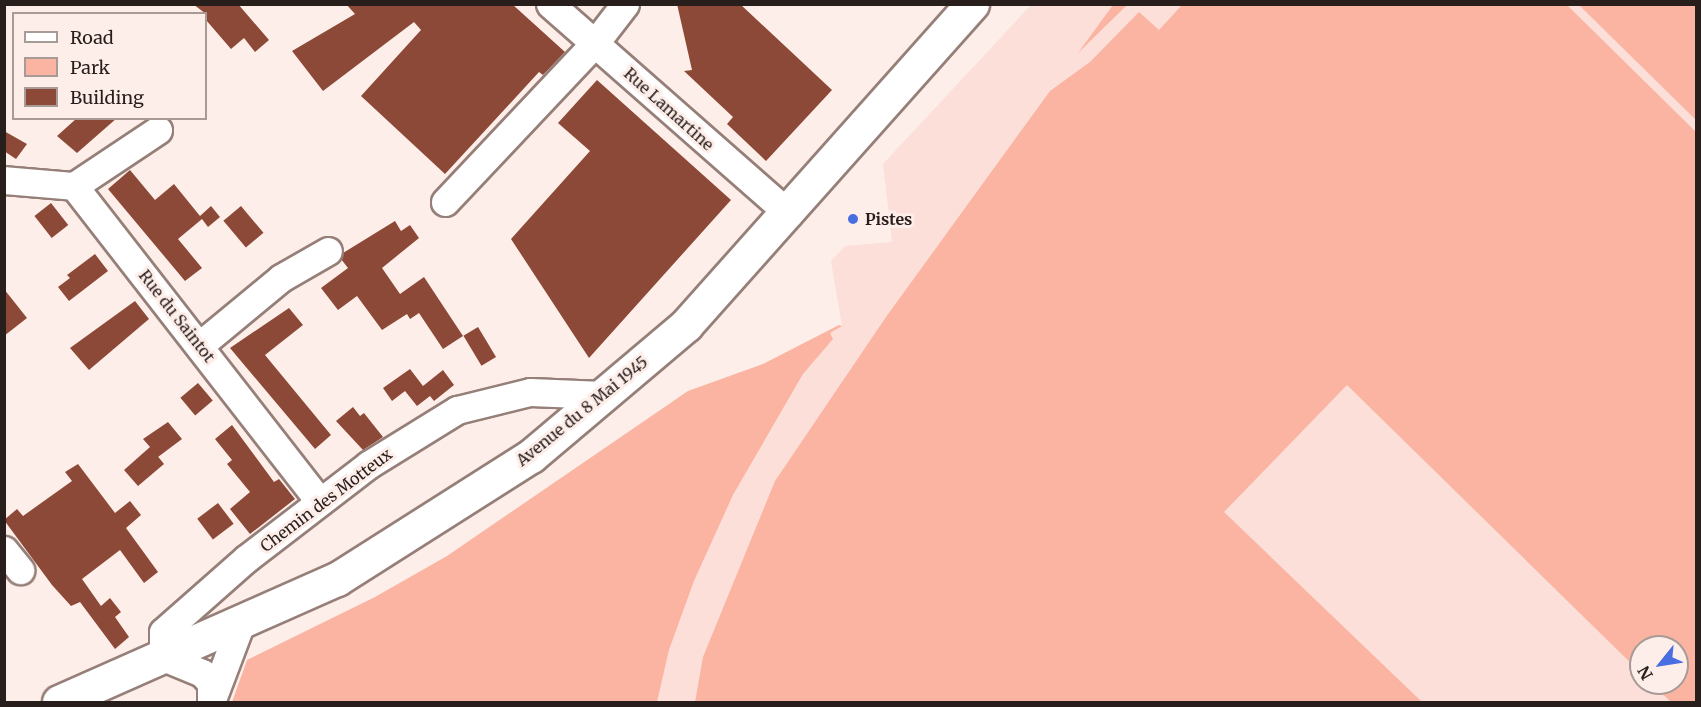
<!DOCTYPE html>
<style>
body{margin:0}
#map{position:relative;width:1701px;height:707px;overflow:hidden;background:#fdeee9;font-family:Merriweather,serif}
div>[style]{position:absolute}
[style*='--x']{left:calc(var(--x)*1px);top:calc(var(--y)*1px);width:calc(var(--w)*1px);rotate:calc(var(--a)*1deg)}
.built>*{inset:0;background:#fbdfd8}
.green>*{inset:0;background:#fab4a1}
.building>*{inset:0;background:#8d4937;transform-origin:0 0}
.roads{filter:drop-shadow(2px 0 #967f78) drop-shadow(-2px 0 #967f78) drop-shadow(0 2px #967f78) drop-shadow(0 -2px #967f78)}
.minor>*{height:27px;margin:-13.5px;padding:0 13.5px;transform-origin:13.5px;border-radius:13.5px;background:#fff}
.major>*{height:33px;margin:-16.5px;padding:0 16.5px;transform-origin:16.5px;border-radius:16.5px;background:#fff}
.dots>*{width:16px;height:16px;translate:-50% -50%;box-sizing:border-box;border:3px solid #fdeee9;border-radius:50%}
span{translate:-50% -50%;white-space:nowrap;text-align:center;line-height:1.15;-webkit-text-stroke:6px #fdeee9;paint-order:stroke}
.street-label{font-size:16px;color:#281e1c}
.poi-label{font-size:16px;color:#281e1c;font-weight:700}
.left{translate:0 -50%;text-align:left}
.frame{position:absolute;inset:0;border:6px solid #281e1c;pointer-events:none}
.legend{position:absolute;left:12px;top:12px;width:195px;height:108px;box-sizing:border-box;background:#fdeee9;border:2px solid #a89b97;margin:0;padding:8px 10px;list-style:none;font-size:18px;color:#281e1c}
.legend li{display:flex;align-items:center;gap:12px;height:30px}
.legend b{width:30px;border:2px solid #a89b97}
.north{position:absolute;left:1629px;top:635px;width:60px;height:60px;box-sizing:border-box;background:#fdeee9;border:2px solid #a89b97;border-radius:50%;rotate:240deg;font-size:16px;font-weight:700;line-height:24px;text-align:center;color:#281e1c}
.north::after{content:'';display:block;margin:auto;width:21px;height:27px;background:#496ee1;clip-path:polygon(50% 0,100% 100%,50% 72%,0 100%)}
</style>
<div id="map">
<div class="built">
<div style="clip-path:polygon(evenodd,1031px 5px,1696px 5px,1696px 702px,657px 702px,669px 650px,694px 581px,733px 495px,803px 374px,833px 339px,829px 333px,842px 326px,831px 261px,845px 246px,892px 242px,883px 164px,1031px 5px,1641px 647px,1677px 647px,1677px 683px,1641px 683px,1641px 647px)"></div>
</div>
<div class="green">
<div style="clip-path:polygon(1113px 5px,1127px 5px,1078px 53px)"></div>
<div style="clip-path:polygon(1182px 5px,1567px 5px,1696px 132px,1696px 702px,1671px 702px,1651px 683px,1677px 683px,1677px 647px,1641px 647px,1641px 673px,1347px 385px,1224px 512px,1422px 702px,695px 702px,703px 657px,775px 481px,886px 317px,1050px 91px,1090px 62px,1139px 12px,1159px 30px)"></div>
<div style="clip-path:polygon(1579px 5px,1696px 5px,1696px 120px)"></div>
<div style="clip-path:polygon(839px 325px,842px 326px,830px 333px,833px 339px,803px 374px,733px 495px,694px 581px,669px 650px,657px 702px,232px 702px,247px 660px,375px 597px,447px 556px,688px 391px,763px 364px)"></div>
</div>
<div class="building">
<div style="clip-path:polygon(193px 4px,238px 4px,269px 40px,255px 52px,244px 38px,231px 49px,206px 20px,206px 14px)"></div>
<div style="clip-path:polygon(346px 4px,512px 4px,565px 52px,543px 75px,539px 72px,445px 174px,361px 96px,421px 30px,414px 22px,323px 91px,292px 51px,355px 14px)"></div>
<div style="clip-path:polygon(677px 4px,740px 4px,832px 90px,766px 161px,727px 124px,733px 117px,684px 71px,692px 70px)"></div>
<div style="clip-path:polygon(597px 80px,731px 200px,589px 358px,511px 239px,590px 151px,558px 123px)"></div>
<div style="clip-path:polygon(77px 118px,117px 118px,77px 153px,57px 136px)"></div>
<div style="clip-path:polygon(4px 131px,27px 144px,16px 159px,4px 151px)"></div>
<div style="clip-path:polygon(130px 170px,155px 200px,174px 184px,200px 216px,211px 206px,220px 217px,208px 227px,202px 219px,178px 239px,202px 268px,185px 281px,108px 189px)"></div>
<div style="left:51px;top:203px;width:28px;height:21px;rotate:52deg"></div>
<div style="left:241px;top:206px;width:35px;height:23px;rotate:50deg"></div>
<div style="clip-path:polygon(395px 221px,401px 231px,410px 225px,419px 238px,382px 268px,400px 294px,424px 277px,463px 336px,443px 349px,419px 313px,410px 319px,407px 314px,382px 330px,357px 296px,338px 310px,321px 288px,348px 268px,341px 259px,343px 253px)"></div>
<div style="clip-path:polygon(95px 254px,108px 271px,69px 301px,58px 287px,70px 278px,67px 275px)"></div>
<div style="clip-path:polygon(4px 289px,27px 318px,4px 336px)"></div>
<div style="clip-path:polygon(135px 301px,149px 319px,89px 370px,70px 348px)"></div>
<div style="clip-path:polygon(289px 308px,303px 325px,265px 355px,331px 435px,315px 449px,230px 348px)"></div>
<div style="left:478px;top:327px;width:35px;height:17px;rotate:59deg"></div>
<div style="clip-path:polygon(410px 369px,423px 386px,443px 370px,454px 385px,434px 401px,430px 396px,417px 406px,405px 391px,392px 401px,383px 388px)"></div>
<div style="left:198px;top:383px;width:23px;height:23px;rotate:50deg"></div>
<div style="clip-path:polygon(353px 407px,360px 416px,364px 413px,383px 437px,363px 450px,336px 421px)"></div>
<div style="clip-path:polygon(168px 422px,182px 439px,158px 457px,152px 449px,164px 464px,138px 486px,124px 470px,150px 447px,143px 439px)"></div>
<div style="clip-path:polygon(232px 425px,274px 482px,279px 479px,295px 499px,250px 534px,230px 509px,250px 492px,227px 464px,232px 460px,215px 439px)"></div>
<div style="clip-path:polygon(78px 464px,115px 513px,130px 501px,141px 515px,126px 528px,158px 572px,144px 583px,120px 550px,82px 579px,101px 606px,110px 598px,121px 612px,115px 617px,129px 637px,115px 649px,80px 602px,71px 606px,52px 585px,4px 520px,17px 509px,23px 516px,72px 481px,65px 472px)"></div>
<div style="left:218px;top:503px;width:26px;height:26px;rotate:53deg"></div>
</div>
<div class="roads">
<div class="minor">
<div style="--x:550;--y:4;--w:318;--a:41.3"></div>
<div style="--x:4;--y:180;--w:70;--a:4.9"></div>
<div style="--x:74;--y:186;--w:400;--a:52.1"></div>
<div style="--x:74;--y:186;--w:101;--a:-33.7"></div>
<div style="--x:445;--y:202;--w:219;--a:-46.7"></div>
<div style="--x:595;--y:43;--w:49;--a:-52.4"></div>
<div style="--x:200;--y:345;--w:105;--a:-39.6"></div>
<div style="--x:281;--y:278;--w:54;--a:-29.9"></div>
<div style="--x:4;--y:550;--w:26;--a:51"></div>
<div style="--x:213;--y:697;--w:79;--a:-69.3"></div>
<div style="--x:211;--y:702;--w:19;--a:-90"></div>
<div style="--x:211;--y:683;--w:13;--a:-132"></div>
<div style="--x:202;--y:673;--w:42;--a:-157.7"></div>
<div style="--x:163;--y:657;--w:25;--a:-90"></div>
<div style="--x:163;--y:632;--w:112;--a:-41.4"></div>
<div style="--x:247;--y:558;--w:153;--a:-37.5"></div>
<div style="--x:368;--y:465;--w:105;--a:-31.7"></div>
<div style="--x:457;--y:410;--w:75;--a:-13.9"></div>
<div style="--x:530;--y:392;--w:73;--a:2.4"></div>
</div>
<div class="major">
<div style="--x:59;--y:702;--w:304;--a:-23.9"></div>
<div style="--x:337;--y:579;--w:230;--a:-32.4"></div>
<div style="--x:531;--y:456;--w:203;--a:-40.2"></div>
<div style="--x:686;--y:325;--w:430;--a:-48.3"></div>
</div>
</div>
<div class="dots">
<div style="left:853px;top:219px;background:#496ee1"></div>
</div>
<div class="street-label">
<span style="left:669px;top:109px;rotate:42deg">Rue Lamartine</span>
<span style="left:177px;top:316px;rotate:52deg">Rue du Saintot</span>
<span style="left:582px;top:411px;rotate:-39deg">Avenue du 8 Mai 1945</span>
<span style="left:326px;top:500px;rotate:-37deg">Chemin des Motteux</span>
</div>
<div class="poi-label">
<span class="left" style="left:865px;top:219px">Pistes</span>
</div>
<div class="frame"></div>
<ul class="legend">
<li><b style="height:8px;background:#fff"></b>Road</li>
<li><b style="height:16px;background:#fab4a1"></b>Park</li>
<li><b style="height:16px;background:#8d4937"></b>Building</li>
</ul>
<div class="north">N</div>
</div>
